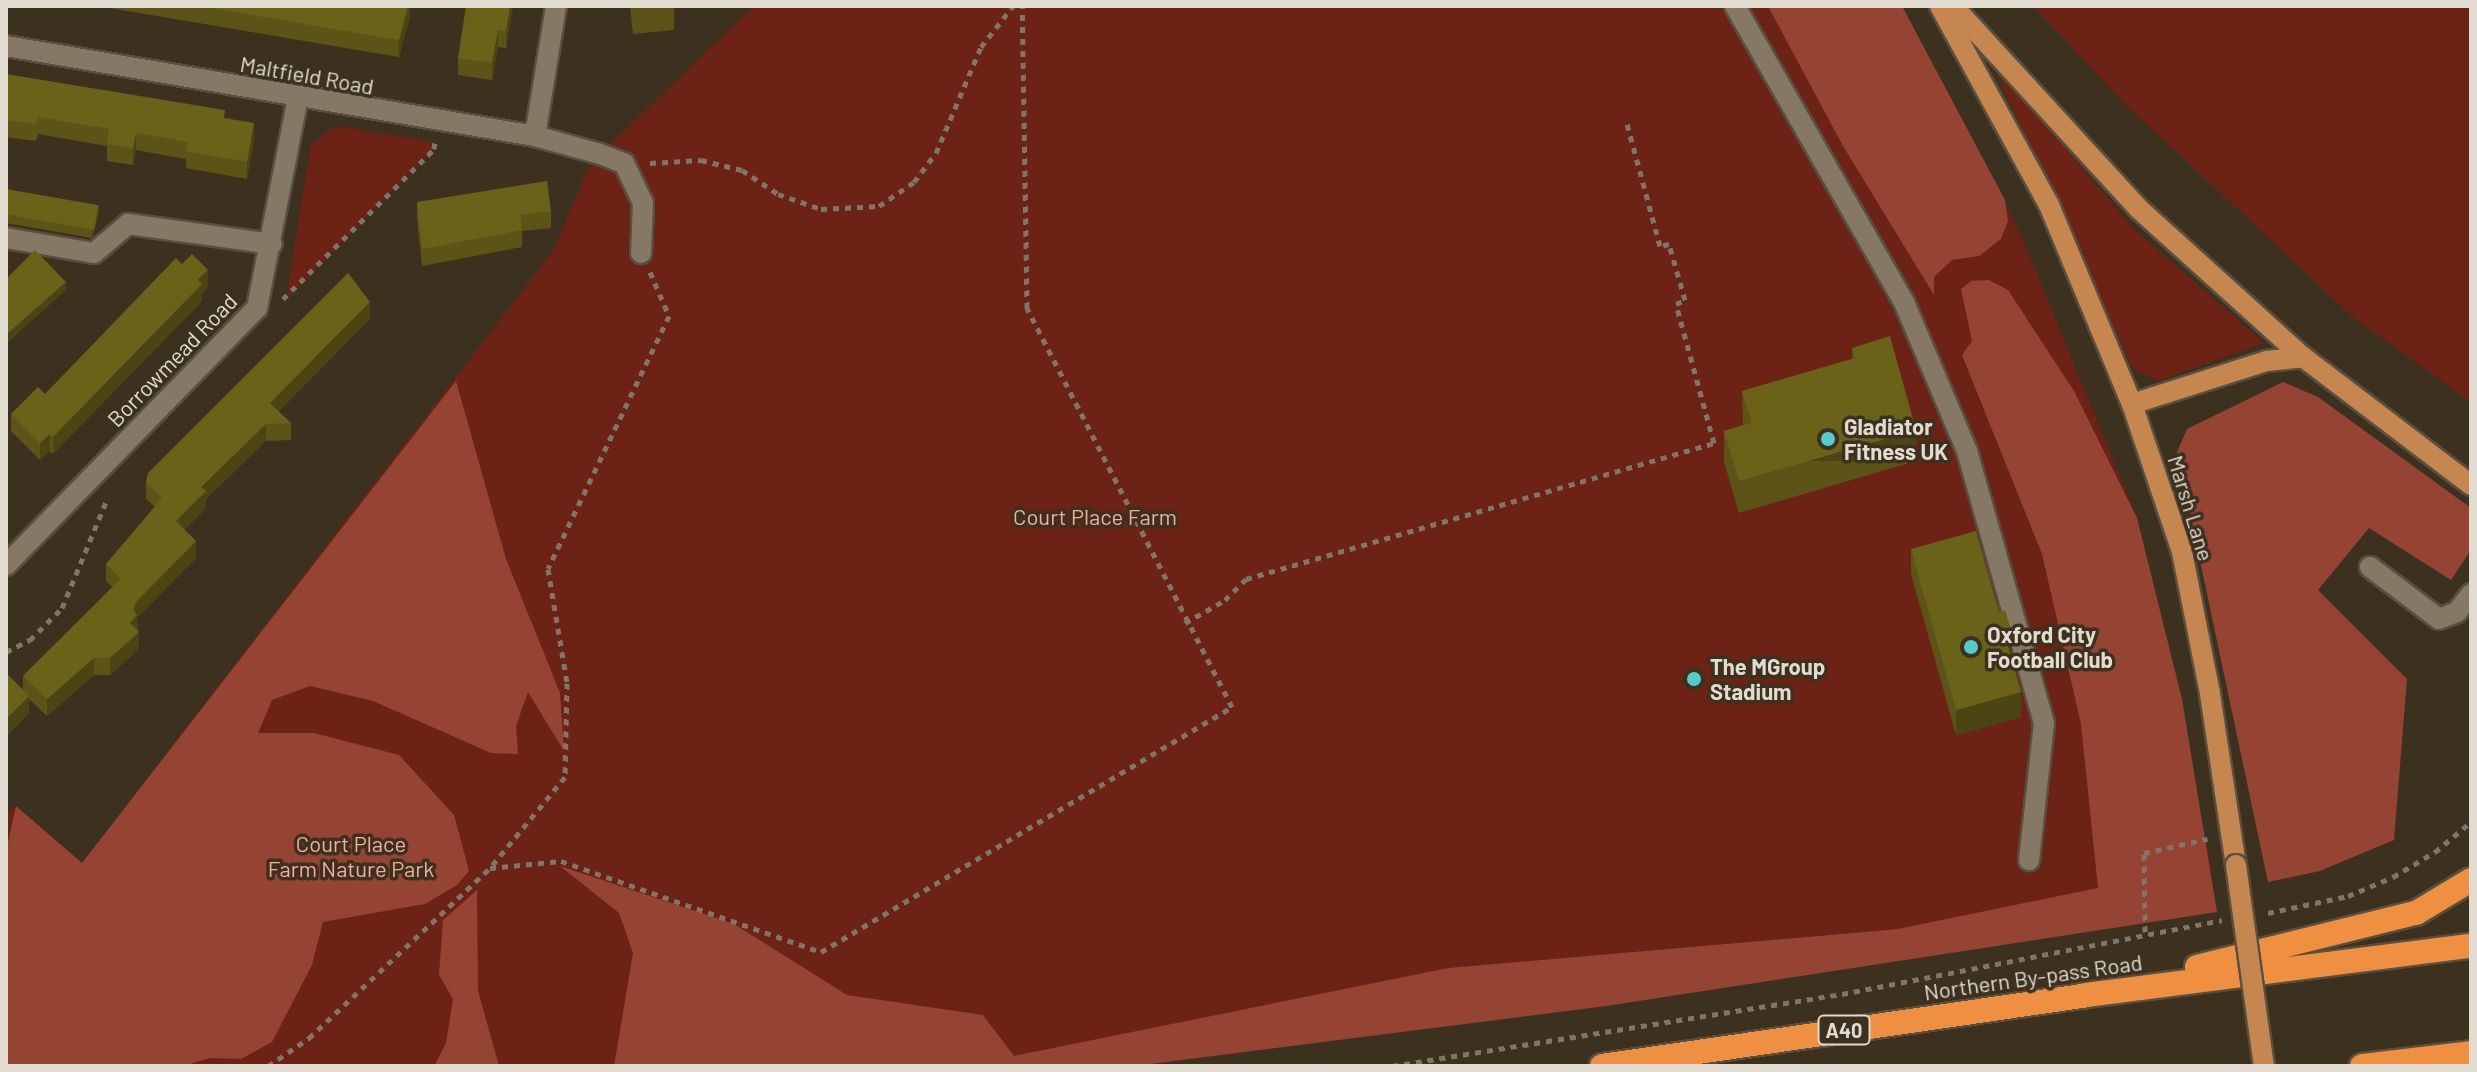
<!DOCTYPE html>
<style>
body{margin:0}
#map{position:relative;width:2477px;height:1072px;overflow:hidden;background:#3c311f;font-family:Barlow,sans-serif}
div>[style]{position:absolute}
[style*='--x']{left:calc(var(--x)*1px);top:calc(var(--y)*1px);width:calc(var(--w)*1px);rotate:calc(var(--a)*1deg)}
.green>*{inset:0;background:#6c2315}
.forest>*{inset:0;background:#954333}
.path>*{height:5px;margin-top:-2.5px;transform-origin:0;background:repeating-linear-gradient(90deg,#807667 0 6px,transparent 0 12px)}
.roads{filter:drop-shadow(2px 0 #584f3f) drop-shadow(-2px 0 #584f3f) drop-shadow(0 2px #584f3f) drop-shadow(0 -2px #584f3f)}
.minor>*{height:20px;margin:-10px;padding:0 10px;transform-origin:10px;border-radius:10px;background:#857864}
.major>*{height:20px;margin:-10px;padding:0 10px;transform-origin:10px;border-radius:10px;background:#c5864f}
.highway>*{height:24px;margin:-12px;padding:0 12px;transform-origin:12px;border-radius:12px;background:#ef8f41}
.bridges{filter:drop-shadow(2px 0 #584f3f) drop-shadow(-2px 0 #584f3f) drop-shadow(0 2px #584f3f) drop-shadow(0 -2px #584f3f)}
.major-bridge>*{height:20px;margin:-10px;padding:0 10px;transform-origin:10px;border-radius:10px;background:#c5864f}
.wall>*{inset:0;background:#5b5416}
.shaded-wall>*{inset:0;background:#4a4512;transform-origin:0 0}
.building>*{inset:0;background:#6a6219;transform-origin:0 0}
.dots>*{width:22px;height:22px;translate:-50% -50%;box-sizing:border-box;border:4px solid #3c311f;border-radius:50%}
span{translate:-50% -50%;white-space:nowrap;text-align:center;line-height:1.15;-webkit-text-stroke:7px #3c311f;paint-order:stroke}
.shield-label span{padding:2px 6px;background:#3c311f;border:2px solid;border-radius:6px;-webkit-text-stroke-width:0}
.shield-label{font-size:20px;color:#e2dbd0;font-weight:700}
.street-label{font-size:22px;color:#e2dbd0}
.poi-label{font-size:22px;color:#e2dbd0;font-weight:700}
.left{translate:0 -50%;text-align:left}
.park-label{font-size:22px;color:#f3ad9d}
.frame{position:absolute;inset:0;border:8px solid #e2dbd0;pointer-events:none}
</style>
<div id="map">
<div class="green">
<div style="clip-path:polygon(754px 6px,1902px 6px,2021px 235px,2137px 518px,2212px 870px,1898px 929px,1448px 968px,980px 1066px,6px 1066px,6px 815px,16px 806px,82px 863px,553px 251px,587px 171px,600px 154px)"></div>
<div style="clip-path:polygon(2033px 6px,2471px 6px,2471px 402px,2354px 318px,2124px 103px)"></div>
<div style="clip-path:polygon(2004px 76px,2133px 228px,2264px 343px,2158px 381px,2133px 369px,2000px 81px)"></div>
<div style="clip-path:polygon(335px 126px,435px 142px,434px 149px,286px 299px,311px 145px)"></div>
</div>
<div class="forest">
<div style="clip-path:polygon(1768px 6px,1902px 6px,2005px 200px,2008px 221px,2001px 239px,1979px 256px,1952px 260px,1934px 277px,1934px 295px,1843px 146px)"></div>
<div style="clip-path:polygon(1989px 280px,2008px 290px,2074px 391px,2137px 518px,2182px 699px,2217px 912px,1606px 1006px,1135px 1066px,614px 1066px,633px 953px,619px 913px,560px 866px,734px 924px,847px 995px,983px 1015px,1014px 1056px,1448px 968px,1898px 929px,2098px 888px,2081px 724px,2042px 554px,1962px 355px,1972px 341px,1961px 289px,1971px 281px)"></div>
<div style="clip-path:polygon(456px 381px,506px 559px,560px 693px,564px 751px,528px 692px,516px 726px,518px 754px,491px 753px,373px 701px,310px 686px,272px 700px,258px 733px,314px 733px,399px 755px,454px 815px,469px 871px,457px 885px,425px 904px,323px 922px,312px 965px,272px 1042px,241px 1059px,210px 1058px,183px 1066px,6px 1066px,6px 852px,16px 806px,82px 863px)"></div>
<div style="clip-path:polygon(2283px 382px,2318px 397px,2471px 508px,2471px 550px,2451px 580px,2369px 528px,2318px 590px,2407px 679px,2394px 840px,2320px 871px,2268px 882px,2177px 452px,2187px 429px)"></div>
<div style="clip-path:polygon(477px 890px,478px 991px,499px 1066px,434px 1066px,446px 1043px,453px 999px,439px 975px,443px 920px)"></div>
</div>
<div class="path">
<div style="--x:650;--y:163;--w:51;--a:-3.4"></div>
<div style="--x:701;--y:160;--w:42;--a:13.7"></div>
<div style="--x:742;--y:170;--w:43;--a:33.7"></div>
<div style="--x:778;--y:194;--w:46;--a:19.2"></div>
<div style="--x:821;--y:209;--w:58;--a:-3"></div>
<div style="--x:879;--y:206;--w:42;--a:-34.4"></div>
<div style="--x:914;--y:182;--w:36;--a:-53"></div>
<div style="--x:936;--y:153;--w:115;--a:-67"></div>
<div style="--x:981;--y:47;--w:52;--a:-52"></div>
<div style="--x:650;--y:272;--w:48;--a:66.6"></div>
<div style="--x:669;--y:316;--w:280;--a:115.6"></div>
<div style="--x:548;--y:569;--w:116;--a:80.5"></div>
<div style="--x:567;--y:683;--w:94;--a:91.2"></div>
<div style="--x:565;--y:777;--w:118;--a:129.5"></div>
<div style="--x:490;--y:868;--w:71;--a:-5.6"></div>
<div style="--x:561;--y:861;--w:275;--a:19.3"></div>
<div style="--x:821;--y:952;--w:478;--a:-30.8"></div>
<div style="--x:1232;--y:707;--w:449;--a:-117.2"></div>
<div style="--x:1027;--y:308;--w:302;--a:-90.9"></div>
<div style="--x:283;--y:299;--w:213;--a:-44.8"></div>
<div style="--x:434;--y:149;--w:8;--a:-83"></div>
<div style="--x:1185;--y:623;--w:46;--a:-29.9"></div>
<div style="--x:1225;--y:600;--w:30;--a:-45"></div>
<div style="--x:1246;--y:579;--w:487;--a:-16.2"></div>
<div style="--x:1714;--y:443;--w:144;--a:-105.3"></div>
<div style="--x:1676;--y:304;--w:10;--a:-24"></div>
<div style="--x:1685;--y:300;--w:58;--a:-105.9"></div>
<div style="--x:1669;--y:244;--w:9;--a:167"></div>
<div style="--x:1660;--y:246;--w:131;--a:-105.1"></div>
<div style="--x:6;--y:652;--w:27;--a:-27"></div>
<div style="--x:30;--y:640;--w:45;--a:-45"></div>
<div style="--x:62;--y:608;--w:120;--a:-67.5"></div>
<div style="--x:2268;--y:913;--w:82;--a:-12"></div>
<div style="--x:2348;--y:896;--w:49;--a:-22.9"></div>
<div style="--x:2393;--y:877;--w:49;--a:-30.8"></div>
<div style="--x:2435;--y:852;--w:47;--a:-39.8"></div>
<div style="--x:2145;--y:932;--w:79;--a:-90.7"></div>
<div style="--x:2144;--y:853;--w:65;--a:-12.5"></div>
<div style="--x:268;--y:1066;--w:50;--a:-34.3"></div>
<div style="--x:309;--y:1038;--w:248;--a:-43.2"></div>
<div style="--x:1392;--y:1066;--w:456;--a:-9.1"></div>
<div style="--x:1842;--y:994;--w:387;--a:-11"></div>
</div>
<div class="roads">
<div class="minor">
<div style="--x:1735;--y:6;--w:341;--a:60.3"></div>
<div style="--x:1904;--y:302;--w:162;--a:67.1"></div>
<div style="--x:1967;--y:451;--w:283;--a:74.2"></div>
<div style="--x:2044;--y:723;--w:138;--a:96.2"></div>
<div style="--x:6;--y:46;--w:537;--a:9.66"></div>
<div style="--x:535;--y:136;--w:67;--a:15.5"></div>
<div style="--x:600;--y:154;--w:26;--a:21"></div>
<div style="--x:624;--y:163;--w:44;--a:64.6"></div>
<div style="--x:643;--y:203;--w:50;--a:92.3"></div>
<div style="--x:535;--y:136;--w:132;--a:-80.8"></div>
<div style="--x:6;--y:238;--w:89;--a:9.7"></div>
<div style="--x:94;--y:253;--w:45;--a:-40.5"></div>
<div style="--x:128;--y:224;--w:145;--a:7.9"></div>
<div style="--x:6;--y:565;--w:359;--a:-45.7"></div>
<div style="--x:257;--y:308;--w:214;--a:-79"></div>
<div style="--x:2370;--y:567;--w:86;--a:37"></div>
<div style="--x:2439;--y:619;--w:19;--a:-21"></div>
<div style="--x:2457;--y:612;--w:23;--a:-52"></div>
</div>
<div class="major">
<div style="--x:1940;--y:6;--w:227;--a:61.3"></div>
<div style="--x:2049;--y:205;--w:216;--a:67.4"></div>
<div style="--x:2132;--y:404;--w:156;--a:71.3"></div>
<div style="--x:2182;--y:552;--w:145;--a:78.8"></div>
<div style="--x:2210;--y:694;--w:173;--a:81.4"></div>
<div style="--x:1953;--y:6;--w:275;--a:47.5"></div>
<div style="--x:2139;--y:209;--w:221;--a:42.1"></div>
<div style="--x:2303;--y:357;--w:211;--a:37.3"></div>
<div style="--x:2132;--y:404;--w:142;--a:-17.7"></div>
<div style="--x:2267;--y:361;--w:36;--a:-6"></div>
</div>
<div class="highway">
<div style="--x:2197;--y:967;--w:226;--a:-13.9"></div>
<div style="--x:2416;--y:913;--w:64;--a:-31"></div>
<div style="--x:1602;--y:1066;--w:489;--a:-8.3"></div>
<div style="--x:2086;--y:995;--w:388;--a:-7.3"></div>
<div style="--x:2362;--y:1066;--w:110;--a:-6.8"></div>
</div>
</div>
<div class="bridges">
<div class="major-bridge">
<div style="--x:2236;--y:865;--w:203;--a:82.1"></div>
</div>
</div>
<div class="wall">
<div style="clip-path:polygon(98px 6px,410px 6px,410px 16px,399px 57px)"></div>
<div style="clip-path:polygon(513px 6px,506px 48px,498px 47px,492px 80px,458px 75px,458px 58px)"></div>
<div style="clip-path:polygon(630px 6px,674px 6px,674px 30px,633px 34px)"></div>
<div style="clip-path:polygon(6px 74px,225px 118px,254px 140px,247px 179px,186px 168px,186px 159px,136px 150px,133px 165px,107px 161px,107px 146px,38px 134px,36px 141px,6px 137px)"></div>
<div style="clip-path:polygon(6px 189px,99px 213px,92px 238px,6px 223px)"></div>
<div style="clip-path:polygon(417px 202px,551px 211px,551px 228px,522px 231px,522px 247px,422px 266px,417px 219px)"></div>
<div style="clip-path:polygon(208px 287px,202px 293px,202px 301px,53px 454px,50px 451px,40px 460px,11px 431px,11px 414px,45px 394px)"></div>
<div style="clip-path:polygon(370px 319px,278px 412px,291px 423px,291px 440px,266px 441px,206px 499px,206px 508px,184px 530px,196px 558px,137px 618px,139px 649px,110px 675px,94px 675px,47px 716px,29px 699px,29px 713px,6px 736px,6px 673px,23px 690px,23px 676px,112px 587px,106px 581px,106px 564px,155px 507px,146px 499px,146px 482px)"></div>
<div style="clip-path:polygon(1852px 348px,1916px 461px,1739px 513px,1724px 462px,1724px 431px,1743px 425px,1742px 391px,1852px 359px)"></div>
<div style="clip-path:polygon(1911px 549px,2012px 657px,2021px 717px,1956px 735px,1911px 574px)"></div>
</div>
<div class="shaded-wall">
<div style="clip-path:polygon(408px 6px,410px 6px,410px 16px,399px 57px,399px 40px)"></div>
<div style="clip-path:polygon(510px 6px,513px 6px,506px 48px,506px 31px)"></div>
<div style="clip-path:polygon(498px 30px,498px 47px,492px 80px,492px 63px)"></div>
<div style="clip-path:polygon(254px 123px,254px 140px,247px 179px,247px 162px)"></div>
<div style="clip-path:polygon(136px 133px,136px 150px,133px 165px,133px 148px)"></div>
<div style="clip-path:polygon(99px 205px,99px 213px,92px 238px,92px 229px)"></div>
<div style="clip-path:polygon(208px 270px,208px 287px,202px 293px,202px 301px,53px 454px,53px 437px)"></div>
<div style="clip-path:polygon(66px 282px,66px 290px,6px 344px,6px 335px)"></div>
<div style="clip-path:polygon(370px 302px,370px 319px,270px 420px,270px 403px)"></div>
<div style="clip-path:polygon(266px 424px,266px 441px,206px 499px,206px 508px,176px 538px,176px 521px,201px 487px)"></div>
<div style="left:1916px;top:430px;width:31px;height:184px;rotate:90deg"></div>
<div style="clip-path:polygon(50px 434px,50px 451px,40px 460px,40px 443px)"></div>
<div style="clip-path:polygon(196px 541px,196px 558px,137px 618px,137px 632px,130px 623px,136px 602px)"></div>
<div style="clip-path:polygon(139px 632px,139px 649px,110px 675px,110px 658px)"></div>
<div style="clip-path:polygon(2012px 633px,2012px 657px,2005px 635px)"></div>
<div style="clip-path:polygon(94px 658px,94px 675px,47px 716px,47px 699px)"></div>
<div style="clip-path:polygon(2021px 692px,2021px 717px,1956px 735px,1956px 710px)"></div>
<div style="clip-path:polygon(29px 696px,29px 713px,6px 736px,6px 719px)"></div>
</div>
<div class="building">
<div style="clip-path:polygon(198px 6px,408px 6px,399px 40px)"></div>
<div style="clip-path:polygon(466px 6px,510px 6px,506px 31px,498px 30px,492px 63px,458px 58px)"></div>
<div style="clip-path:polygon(6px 74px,225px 110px,224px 118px,254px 123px,247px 162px,186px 151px,188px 142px,136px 133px,133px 148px,107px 144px,109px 129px,38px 117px,36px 124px,6px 120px)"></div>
<div style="clip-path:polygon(547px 181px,551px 211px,520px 215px,522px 230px,422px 249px,417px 202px)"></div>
<div style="left:6px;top:189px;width:94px;height:25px;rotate:10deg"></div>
<div style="clip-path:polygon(35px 250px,66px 282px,6px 335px,6px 279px)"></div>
<div style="clip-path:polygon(192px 254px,208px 270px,198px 280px,202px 284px,53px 437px,50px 434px,40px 443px,11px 414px,38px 387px,45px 394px,176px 258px,182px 264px)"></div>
<div style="clip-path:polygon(348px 273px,370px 302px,270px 403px,291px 423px,266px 424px,201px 487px,206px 491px,176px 521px,196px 541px,136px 602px,133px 610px,137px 615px,130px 623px,139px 632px,110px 658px,94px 658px,47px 699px,23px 676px,121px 579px,106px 564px,162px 498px,146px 482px,148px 473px)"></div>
<div style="clip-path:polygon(1890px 336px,1916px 430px,1739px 481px,1724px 431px,1752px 423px,1742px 391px,1855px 358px,1852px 348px)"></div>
<div style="clip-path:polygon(1976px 531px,1999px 612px,2005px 610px,2012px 633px,2005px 635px,2021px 692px,1956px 710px,1911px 549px)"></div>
<div style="clip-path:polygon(6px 673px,29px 696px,6px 719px)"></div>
</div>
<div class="dots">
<div style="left:1828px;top:439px;background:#52cdcc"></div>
<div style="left:1971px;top:647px;background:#52cdcc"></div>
<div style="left:1694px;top:679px;background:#52cdcc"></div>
</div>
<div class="shield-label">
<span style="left:1844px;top:1030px">A40</span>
</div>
<div class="street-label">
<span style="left:307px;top:75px;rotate:10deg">Maltfield Road</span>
<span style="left:172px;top:360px;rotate:-46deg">Borrowmead Road</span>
<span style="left:2191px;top:508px;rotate:73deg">Marsh Lane</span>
<span style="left:2033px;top:977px;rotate:-8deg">Northern By-pass Road</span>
</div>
<div class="poi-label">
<span class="left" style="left:1844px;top:439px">Gladiator<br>Fitness UK</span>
<span class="left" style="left:1987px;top:647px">Oxford City<br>Football Club</span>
<span class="left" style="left:1710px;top:679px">The MGroup<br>Stadium</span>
</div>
<div class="park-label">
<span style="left:1095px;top:517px">Court Place Farm</span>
<span style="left:351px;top:856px">Court Place<br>Farm Nature Park</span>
</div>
<div class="frame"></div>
</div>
